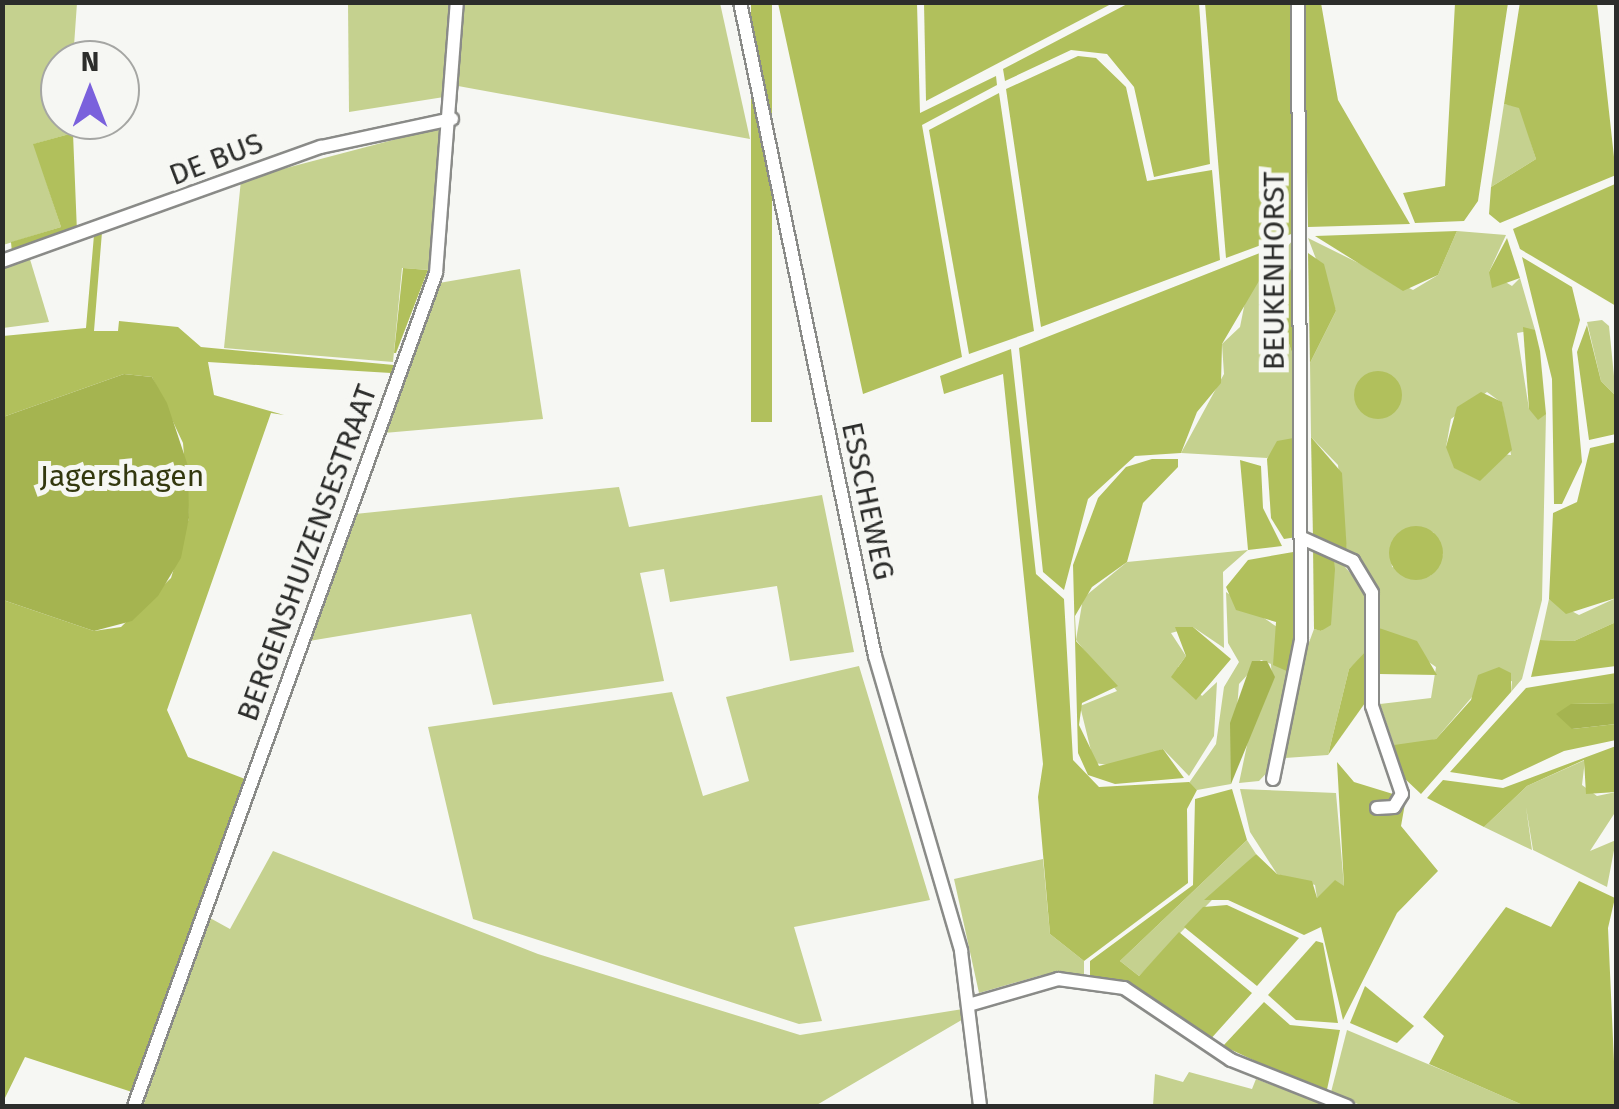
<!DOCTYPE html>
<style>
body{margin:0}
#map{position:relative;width:1619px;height:1109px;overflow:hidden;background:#f6f7f3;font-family:"Fira Sans",sans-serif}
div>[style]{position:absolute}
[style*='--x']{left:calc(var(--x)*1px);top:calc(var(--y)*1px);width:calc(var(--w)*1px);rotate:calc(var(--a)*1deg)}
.green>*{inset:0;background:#c5d18f}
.forest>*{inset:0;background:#b1c05c;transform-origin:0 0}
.round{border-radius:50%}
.water>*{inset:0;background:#a5b450}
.roads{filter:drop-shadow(2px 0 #8a8b88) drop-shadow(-2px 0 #8a8b88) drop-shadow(0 2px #8a8b88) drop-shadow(0 -2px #8a8b88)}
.minor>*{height:12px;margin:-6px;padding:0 6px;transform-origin:6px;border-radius:6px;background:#fff}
span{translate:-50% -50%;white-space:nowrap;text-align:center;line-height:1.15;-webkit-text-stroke:10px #f6f7f3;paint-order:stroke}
.street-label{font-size:30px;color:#2c2d2b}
.park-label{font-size:30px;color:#33380e}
.frame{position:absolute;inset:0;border:5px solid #2c2d2b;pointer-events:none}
.north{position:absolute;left:40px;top:40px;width:100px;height:100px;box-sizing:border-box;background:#f6f7f3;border:2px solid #a5a6a3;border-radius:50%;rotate:0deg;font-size:28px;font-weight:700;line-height:40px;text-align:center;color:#2c2d2b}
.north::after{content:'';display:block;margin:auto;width:35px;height:45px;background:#7a61dc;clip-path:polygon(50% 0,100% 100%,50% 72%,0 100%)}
</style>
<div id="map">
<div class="green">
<div style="clip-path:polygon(2px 3px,77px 3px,73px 60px,60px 60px,60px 120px,73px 120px,73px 133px,34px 144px,61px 227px,3px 245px)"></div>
<div style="clip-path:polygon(348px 3px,450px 3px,444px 97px,349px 112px)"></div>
<div style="clip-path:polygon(463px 3px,720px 3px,750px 139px,458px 86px)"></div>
<div style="clip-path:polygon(1504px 104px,1520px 107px,1536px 159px,1491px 187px)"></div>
<div style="clip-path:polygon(446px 126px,429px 270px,402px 268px,393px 362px,224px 348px,241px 180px)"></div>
<div style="clip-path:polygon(evenodd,1457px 231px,1506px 235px,1489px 272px,1512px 286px,1520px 278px,1535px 330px,1517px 333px,1529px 409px,1546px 414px,1542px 600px,1522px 679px,1511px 692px,1512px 681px,1472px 697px,1436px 739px,1408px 747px,1394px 745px,1380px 704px,1431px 698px,1436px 667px,1379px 628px,1347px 553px,1338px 465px,1311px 437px,1310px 363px,1336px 311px,1308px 238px,1413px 290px,1438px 275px,1457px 231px,1487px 392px,1502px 403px,1511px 455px,1446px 447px,1451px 419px,1487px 392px,1457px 231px,1433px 532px,1443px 554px,1430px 576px,1392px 567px,1390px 547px,1433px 532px)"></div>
<div style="clip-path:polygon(1293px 240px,1298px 257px,1277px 307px,1294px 359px,1299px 437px,1267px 458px,1181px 453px,1224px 374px,1222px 344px,1240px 327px,1247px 292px)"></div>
<div style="clip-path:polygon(29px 256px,49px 322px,3px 328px,2px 265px)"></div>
<div style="clip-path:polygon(520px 269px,543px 419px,384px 433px,439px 283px)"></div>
<div style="clip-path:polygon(1602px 320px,1609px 326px,1616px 396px,1601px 381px,1587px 322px)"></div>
<div style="clip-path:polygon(619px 487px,629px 527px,822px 495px,854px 652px,790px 661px,777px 586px,670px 602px,664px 569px,640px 573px,664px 681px,493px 705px,471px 614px,309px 641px,355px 514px)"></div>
<div style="clip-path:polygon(1248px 550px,1223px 572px,1224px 648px,1193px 627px,1171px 633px,1186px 656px,1178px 667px,1202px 696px,1217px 682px,1214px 736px,1189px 776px,1163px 749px,1116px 766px,1094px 763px,1080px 706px,1117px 691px,1076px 640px,1083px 598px,1127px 562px)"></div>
<div style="clip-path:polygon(1333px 553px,1365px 590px,1374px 646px,1349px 669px,1328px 755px,1285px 758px,1288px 699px,1314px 629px,1322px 631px)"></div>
<div style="clip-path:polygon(1226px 592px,1280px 629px,1274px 660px,1289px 672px,1276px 763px,1259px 781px,1239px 783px,1254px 712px,1272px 683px,1271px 664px,1261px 660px,1239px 684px,1231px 784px,1197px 790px,1189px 783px,1216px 744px,1224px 687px,1239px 662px,1228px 643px)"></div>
<div style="clip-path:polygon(1616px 598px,1616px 622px,1574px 641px,1540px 640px,1549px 599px,1579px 615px)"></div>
<div style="clip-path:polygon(859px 666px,930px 900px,794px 927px,822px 1021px,799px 1024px,473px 919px,428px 727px,672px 692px,703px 796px,749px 781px,726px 697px)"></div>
<div style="clip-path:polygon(1585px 760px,1582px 785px,1597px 796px,1616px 792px,1616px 811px,1590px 851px,1616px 840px,1607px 887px,1533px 850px,1526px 807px,1532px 850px,1484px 827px,1527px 786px)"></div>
<div style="clip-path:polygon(1240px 789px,1336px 793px,1344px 886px,1317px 898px,1315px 885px,1277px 874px,1250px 832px)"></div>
<div style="clip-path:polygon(1247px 840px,1256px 854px,1139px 976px,1120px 961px)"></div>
<div style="clip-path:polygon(273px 851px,538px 954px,800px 1035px,963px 1009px,965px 1018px,815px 1106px,143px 1106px,210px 918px,230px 929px)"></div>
<div style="clip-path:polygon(1043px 859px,1050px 934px,1084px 961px,1084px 976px,1042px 975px,979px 993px,954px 879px)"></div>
<div style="clip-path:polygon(1347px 1030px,1454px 1075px,1525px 1106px,1365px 1106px,1330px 1096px)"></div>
<div style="clip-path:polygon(1189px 1072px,1252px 1089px,1256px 1079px,1329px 1106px,1153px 1106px,1155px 1074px,1183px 1082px)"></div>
</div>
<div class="forest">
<div style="clip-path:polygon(1520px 2px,1597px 3px,1616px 175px,1500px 223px,1489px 214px,1491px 187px,1536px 159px,1519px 108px,1504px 104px)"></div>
<div style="left:751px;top:3px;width:21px;height:419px"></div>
<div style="clip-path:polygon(778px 3px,917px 3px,920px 113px,996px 76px,997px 85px,922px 125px,962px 357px,863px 394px)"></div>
<div style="clip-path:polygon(924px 3px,924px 2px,1113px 3px,926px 101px)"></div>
<div style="clip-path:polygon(1129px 3px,1199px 3px,1210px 164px,1154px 177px,1134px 87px,1107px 54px,1071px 50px,1005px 81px,1003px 69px)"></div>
<div style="clip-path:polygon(1205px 3px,1290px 3px,1294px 233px,1226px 258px)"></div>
<div style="clip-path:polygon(1304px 3px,1321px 3px,1338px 100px,1410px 224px,1308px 227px)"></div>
<div style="clip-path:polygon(1455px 3px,1508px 3px,1478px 201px,1464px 221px,1415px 223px,1403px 193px,1445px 186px)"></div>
<div style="clip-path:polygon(1078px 56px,1096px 58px,1126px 87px,1147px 181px,1212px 170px,1220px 260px,1041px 327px,1006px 89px)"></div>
<div style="clip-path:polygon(999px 93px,1034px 331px,969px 354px,929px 130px)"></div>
<div style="clip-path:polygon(73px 133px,77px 232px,12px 253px,11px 242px,61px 227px,33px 144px)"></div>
<div style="clip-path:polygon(1615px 184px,1616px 188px,1616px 306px,1520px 249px,1513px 229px)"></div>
<div style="clip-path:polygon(1457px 231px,1438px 275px,1403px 291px,1315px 236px)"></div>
<div style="clip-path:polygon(102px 232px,94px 331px,118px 331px,119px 321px,178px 327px,201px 347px,394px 365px,391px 373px,208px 362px,214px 395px,284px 415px,271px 413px,167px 710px,188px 757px,245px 779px,135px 1093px,25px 1057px,3px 1102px,3px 600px,94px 631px,121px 627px,171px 578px,189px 518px,183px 443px,152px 377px,124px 374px,3px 417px,3px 336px,86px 328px,94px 235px)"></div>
<div style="clip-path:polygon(1507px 238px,1520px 278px,1492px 288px,1489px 272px)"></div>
<div style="clip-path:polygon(1280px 245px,1222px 344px,1221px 383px,1197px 412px,1181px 453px,1135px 456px,1088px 499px,1064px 590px,1043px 572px,1019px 348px)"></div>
<div style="clip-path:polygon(1308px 253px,1324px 264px,1336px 311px,1310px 363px)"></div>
<div style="clip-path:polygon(1522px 257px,1572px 287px,1580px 320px,1572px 349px,1582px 462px,1562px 504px,1554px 504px,1552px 379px)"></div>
<div style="clip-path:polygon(1294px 260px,1294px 359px,1277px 307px)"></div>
<div style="clip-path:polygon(403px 268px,428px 270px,396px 353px,394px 353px)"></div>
<div style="clip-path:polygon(1587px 325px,1601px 381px,1616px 396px,1616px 434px,1589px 440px,1577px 352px)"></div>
<div style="clip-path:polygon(1523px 327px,1535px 330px,1540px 351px,1546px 414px,1538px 420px,1529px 409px)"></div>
<div style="clip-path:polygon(1011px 349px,1036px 574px,1064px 599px,1073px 760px,1099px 787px,1189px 782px,1197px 790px,1187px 809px,1188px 883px,1084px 961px,1050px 934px,1038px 797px,1043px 764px,1003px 374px,944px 394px,940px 376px)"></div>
<div class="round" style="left:1354px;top:371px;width:48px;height:48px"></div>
<div style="clip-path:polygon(1481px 392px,1502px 402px,1512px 450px,1480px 481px,1454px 468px,1446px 447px,1457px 407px)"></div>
<div style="clip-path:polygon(1299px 437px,1297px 537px,1284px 539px,1271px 518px,1267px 459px,1277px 441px)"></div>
<div style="clip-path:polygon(1311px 437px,1342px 473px,1347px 553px,1313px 538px)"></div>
<div style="clip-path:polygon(1616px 442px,1616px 598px,1566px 614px,1549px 599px,1553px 513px,1577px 502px,1590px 448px)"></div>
<div style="clip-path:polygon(1152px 459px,1178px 459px,1178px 467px,1143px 503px,1127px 562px,1092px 587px,1075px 616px,1076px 641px,1118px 686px,1082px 703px,1079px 725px,1099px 766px,1163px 749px,1184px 778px,1115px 784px,1088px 775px,1078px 753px,1073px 565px,1098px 498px,1126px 467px)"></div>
<div style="clip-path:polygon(1240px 460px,1261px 466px,1263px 508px,1282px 546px,1248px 550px)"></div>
<div class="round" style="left:1389px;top:526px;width:54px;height:54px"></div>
<div style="clip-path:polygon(1313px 545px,1333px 553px,1335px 569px,1331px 625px,1321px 631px,1314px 629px)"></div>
<div style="clip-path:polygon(1299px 551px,1299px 630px,1289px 672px,1273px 665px,1276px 622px,1236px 610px,1226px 587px,1248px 560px)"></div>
<div style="clip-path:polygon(1616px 622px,1616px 666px,1531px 677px,1540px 640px,1574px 641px)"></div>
<div style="clip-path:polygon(1175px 627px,1193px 627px,1231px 659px,1196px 700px,1171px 677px,1186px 656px)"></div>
<div style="clip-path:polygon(1379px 628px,1417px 641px,1437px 675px,1379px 674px)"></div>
<div style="clip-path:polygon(1370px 647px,1370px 696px,1328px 755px,1349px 669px)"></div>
<div style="clip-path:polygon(1499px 667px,1511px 673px,1511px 692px,1421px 794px,1403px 777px,1394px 745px,1436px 739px,1471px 700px,1478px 675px)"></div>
<div style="clip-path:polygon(1616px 673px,1616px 703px,1571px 704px,1572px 729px,1616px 724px,1616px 740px,1564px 751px,1502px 780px,1450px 772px,1526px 688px)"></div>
<div style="clip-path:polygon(1616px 746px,1616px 792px,1586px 794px,1584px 760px,1527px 786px,1484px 827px,1427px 798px,1443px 780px,1503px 788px)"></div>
<div style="clip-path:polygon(1337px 762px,1354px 782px,1406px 798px,1401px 826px,1438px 871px,1397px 913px,1343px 1020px,1321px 927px,1304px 935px,1228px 900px,1204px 900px,1256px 854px,1277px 874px,1312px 881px,1317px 898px,1335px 880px,1344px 886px)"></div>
<div style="clip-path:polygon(1232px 789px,1247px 840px,1120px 961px,1139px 976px,1179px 932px,1252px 993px,1208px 1042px,1146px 995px,1090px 976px,1090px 961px,1193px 885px,1195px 799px)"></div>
<div style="clip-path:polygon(1579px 881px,1615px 898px,1608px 928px,1616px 1106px,1525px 1106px,1429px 1064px,1444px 1036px,1423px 1017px,1506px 907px,1551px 927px)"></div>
<div style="clip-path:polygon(1227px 905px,1299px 938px,1257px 986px,1184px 927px,1203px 907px)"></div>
<div style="clip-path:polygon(1316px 941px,1323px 943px,1338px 1023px,1296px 1020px,1268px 995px)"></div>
<div style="clip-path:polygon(1365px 986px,1414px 1026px,1397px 1043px,1350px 1023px)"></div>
<div style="clip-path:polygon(1264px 1002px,1290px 1025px,1340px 1030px,1326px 1094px,1223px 1046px)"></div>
</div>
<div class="water">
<div style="clip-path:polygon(124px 374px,152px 377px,167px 403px,188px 466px,189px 518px,181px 558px,158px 596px,132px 621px,94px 631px,3px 600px,3px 417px)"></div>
<div style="clip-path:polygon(1252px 661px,1267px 661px,1275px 677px,1231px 784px,1230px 723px)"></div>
<div style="clip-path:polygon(1616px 703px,1616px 724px,1572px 729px,1556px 714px,1571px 704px)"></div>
</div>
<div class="roads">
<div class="minor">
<div style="--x:740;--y:2;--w:668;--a:78.34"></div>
<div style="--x:875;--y:656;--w:307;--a:73.7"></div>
<div style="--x:961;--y:951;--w:156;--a:83"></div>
<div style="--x:2;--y:261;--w:339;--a:-19.7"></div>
<div style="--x:321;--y:147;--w:134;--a:-12.1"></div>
<div style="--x:1302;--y:538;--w:56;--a:24.3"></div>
<div style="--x:1353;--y:561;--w:37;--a:59"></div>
<div style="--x:1372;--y:593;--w:113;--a:90"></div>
<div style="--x:1372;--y:706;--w:93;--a:71.2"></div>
<div style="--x:1402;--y:794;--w:15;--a:122"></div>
<div style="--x:1394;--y:807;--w:17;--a:177"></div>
<div style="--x:1273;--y:779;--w:142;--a:-78.6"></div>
<div style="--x:1301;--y:640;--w:638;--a:-90.27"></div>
<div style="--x:972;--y:1004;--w:90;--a:-16.2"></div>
<div style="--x:1058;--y:979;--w:67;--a:7.8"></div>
<div style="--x:1124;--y:988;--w:129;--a:33.9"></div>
<div style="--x:1231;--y:1060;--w:125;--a:21.6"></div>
<div style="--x:134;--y:1106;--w:886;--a:-70.07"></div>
<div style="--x:436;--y:273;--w:272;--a:-85.6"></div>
</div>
</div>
<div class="street-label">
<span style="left:216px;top:159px;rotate:-21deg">DE BUS</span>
<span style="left:1274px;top:271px;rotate:-90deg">BEUKENHORST</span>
<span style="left:868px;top:501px;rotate:78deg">ESSCHEWEG</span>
<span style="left:307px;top:553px;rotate:-70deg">BERGENSHUIZENSESTRAAT</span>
</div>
<div class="park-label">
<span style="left:122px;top:476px">Jagershagen</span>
</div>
<div class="frame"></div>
<div class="north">N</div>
</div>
